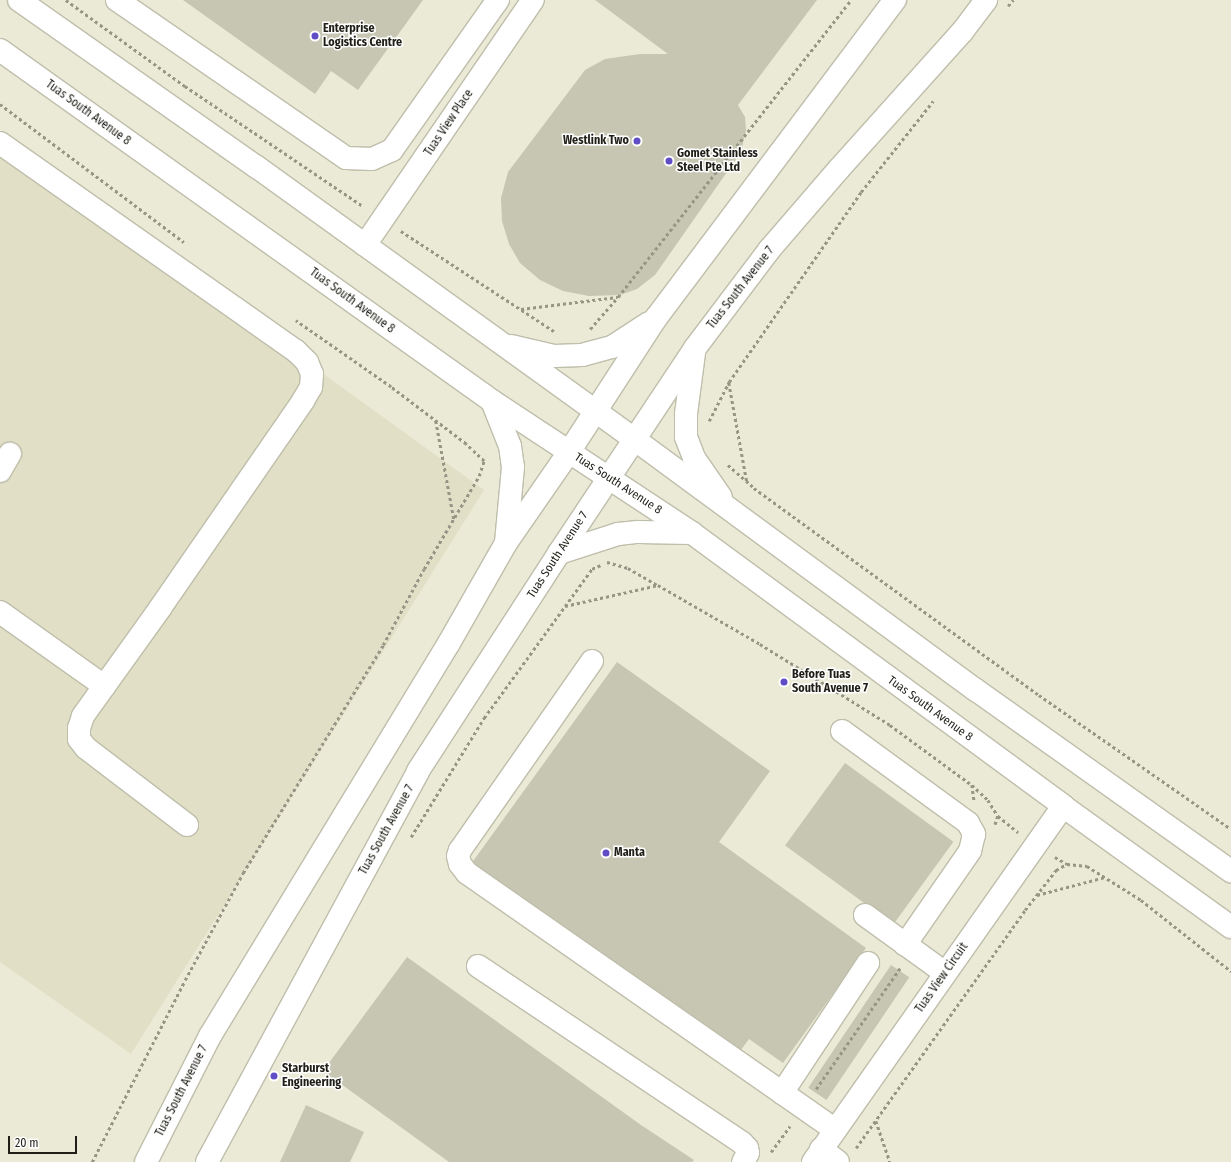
<!DOCTYPE html>
<style>
body{margin:0}
#map{position:relative;width:1231px;height:1162px;overflow:hidden;background:#ebead6;font-family:"Fira Sans Condensed",sans-serif}
div>[style]{position:absolute}
[style*='--x']{left:calc(var(--x)*1px);top:calc(var(--y)*1px);width:calc(var(--w)*1px);rotate:calc(var(--a)*1deg)}
.built>*{inset:0;background:#e1dfc5}
.building>*{inset:0;background:#c7c6b3;transform-origin:0 0}
.path>*{height:2.5px;margin-top:-1.25px;transform-origin:0;background:repeating-linear-gradient(90deg,#969586 0 3px,transparent 0 6px)}
.roads{filter:drop-shadow(1px 0 #bfbeab) drop-shadow(-1px 0 #bfbeab) drop-shadow(0 1px #bfbeab) drop-shadow(0 -1px #bfbeab)}
.minor>*{height:22px;margin:-11px;padding:0 11px;transform-origin:11px;border-radius:11px;background:#fff}
.dots>*{width:11px;height:11px;translate:-50% -50%;box-sizing:border-box;border:2px solid #fff;border-radius:50%}
span{translate:-50% -50%;white-space:nowrap;text-align:center;line-height:1.15;-webkit-text-stroke:3px #fff;paint-order:stroke}
.poi-label{font-size:12px;color:#1f1e17;font-weight:700}
.left{translate:0 -50%;text-align:left}
.right{translate:-100% -50%;text-align:right}
.street-label{font-size:12px;color:#1f1e17}
.scale{position:absolute;left:8px;top:1136px;width:69px;height:18px;box-sizing:border-box;border:2px solid #1f1e17;border-top:0;padding-left:5px;font-size:12px;line-height:14px;white-space:nowrap;color:#1f1e17;-webkit-text-stroke:3px #fff;paint-order:stroke}
</style>
<div id="map">
<div class="built">
<div style="clip-path:polygon(0 140px,484px 490px,131px 1054px,0 962px)"></div>
</div>
<div class="building">
<div style="clip-path:polygon(183px 0,423px 0,358px 90px,331px 71px,315px 94px)"></div>
<div style="clip-path:polygon(595px 0,817px 0,738px 105px,745px 117px,746px 130px,741px 152px,655px 275px,637px 289px,620px 295px,589px 296px,563px 291px,540px 280px,520px 263px,509px 244px,502px 221px,501px 198px,508px 172px,585px 70px,605px 59px,640px 54px,668px 54px)"></div>
<div style="clip-path:polygon(617px 662px,770px 771px,719px 842px,866px 948px,783px 1063px,749px 1039px,738px 1054px,471px 864px)"></div>
<div style="left:845px;top:763px;width:134px;height:102px;rotate:36deg"></div>
<div style="clip-path:polygon(407px 957px,641px 1125px,694px 1160px,692px 1162px,449px 1162px,323px 1071px)"></div>
<div style="left:891px;top:965px;width:22px;height:148px;rotate:34deg"></div>
<div style="clip-path:polygon(306px 1105px,364px 1132px,350px 1162px,280px 1162px)"></div>
</div>
<div class="path">
<div style="--x:66;--y:0;--w:147;--a:35.9"></div>
<div style="--x:185;--y:86;--w:215;--a:34"></div>
<div style="--x:1008;--y:6;--w:8;--a:-50"></div>
<div style="--x:0;--y:104;--w:230;--a:36.9"></div>
<div style="--x:401;--y:231;--w:183;--a:33.2"></div>
<div style="--x:521;--y:309;--w:97;--a:-7.1"></div>
<div style="--x:590;--y:329;--w:43;--a:-48.8"></div>
<div style="--x:618;--y:297;--w:377;--a:-51.9"></div>
<div style="--x:729;--y:383;--w:101;--a:79.7"></div>
<div style="--x:436;--y:421;--w:100;--a:79.6"></div>
<div style="--x:709;--y:421;--w:44;--a:-62.9"></div>
<div style="--x:729;--y:382;--w:231;--a:-55.2"></div>
<div style="--x:861;--y:192;--w:116;--a:-51.6"></div>
<div style="--x:728;--y:465;--w:35;--a:41"></div>
<div style="--x:754;--y:488;--w:352;--a:36"></div>
<div style="--x:1039;--y:695;--w:234;--a:34.9"></div>
<div style="--x:607;--y:562;--w:22;--a:16"></div>
<div style="--x:628;--y:568;--w:34;--a:30"></div>
<div style="--x:658;--y:585;--w:118;--a:30"></div>
<div style="--x:760;--y:644;--w:153;--a:31.9"></div>
<div style="--x:890;--y:725;--w:102;--a:36.2"></div>
<div style="--x:972;--y:785;--w:22;--a:43"></div>
<div style="--x:988;--y:800;--w:19;--a:58"></div>
<div style="--x:998;--y:816;--w:9;--a:108"></div>
<div style="--x:565;--y:606;--w:95;--a:-12.7"></div>
<div style="--x:972;--y:785;--w:15;--a:82"></div>
<div style="--x:998;--y:816;--w:26;--a:39"></div>
<div style="--x:411;--y:837;--w:140;--a:-58.5"></div>
<div style="--x:484;--y:718;--w:184;--a:-54.1"></div>
<div style="--x:592;--y:569;--w:10;--a:-24"></div>
<div style="--x:1055;--y:857;--w:14;--a:30"></div>
<div style="--x:1037;--y:895;--w:70;--a:-14.8"></div>
<div style="--x:816;--y:1089;--w:147;--a:-55.2"></div>
<div style="--x:876;--y:1121;--w:43;--a:71.1"></div>
<div style="--x:856;--y:1148;--w:292;--a:-54.6"></div>
<div style="--x:1025;--y:910;--w:51;--a:-52.2"></div>
<div style="--x:1056;--y:870;--w:13;--a:-29"></div>
<div style="--x:1067;--y:864;--w:20;--a:6"></div>
<div style="--x:1087;--y:866;--w:64;--a:32.2"></div>
<div style="--x:1141;--y:900;--w:115;--a:38.3"></div>
<div style="--x:771;--y:1152;--w:32;--a:-54"></div>
<div style="--x:92;--y:1162;--w:204;--a:-62.9"></div>
<div style="--x:185;--y:980;--w:122;--a:-61.5"></div>
<div style="--x:243;--y:873;--w:268;--a:-58.4"></div>
<div style="--x:383;--y:645;--w:86;--a:-61.7"></div>
<div style="--x:424;--y:569;--w:108;--a:-59.4"></div>
<div style="--x:479;--y:476;--w:16;--a:-72"></div>
<div style="--x:484;--y:461;--w:25;--a:-137"></div>
<div style="--x:466;--y:444;--w:94;--a:-142.8"></div>
<div style="--x:391;--y:387;--w:116;--a:-145.2"></div>
</div>
<div class="roads">
<div class="minor">
<div style="--x:19;--y:0;--w:291;--a:35.1"></div>
<div style="--x:257;--y:167;--w:465;--a:35.8"></div>
<div style="--x:634;--y:439;--w:424;--a:36.3"></div>
<div style="--x:976;--y:690;--w:313;--a:35.4"></div>
<div style="--x:117;--y:0;--w:278;--a:34.6"></div>
<div style="--x:346;--y:158;--w:26;--a:2"></div>
<div style="--x:372;--y:159;--w:22;--a:-24"></div>
<div style="--x:392;--y:150;--w:184;--a:-54.8"></div>
<div style="--x:0;--y:50;--w:604;--a:35.5"></div>
<div style="--x:492;--y:401;--w:240;--a:33.4"></div>
<div style="--x:692;--y:533;--w:461;--a:36.3"></div>
<div style="--x:1063;--y:806;--w:207;--a:35.8"></div>
<div style="--x:0;--y:143;--w:362;--a:35.1"></div>
<div style="--x:296;--y:351;--w:16;--a:45"></div>
<div style="--x:307;--y:362;--w:13;--a:67"></div>
<div style="--x:312;--y:374;--w:13;--a:94"></div>
<div style="--x:311;--y:387;--w:16;--a:120"></div>
<div style="--x:303;--y:401;--w:250;--a:124.6"></div>
<div style="--x:161;--y:607;--w:134;--a:125.6"></div>
<div style="--x:83;--y:716;--w:13;--a:108"></div>
<div style="--x:79;--y:728;--w:11;--a:90"></div>
<div style="--x:79;--y:739;--w:11;--a:52"></div>
<div style="--x:86;--y:748;--w:127;--a:37.3"></div>
<div style="--x:365;--y:245;--w:297;--a:-55.6"></div>
<div style="--x:511;--y:346;--w:44;--a:13.1"></div>
<div style="--x:554;--y:356;--w:28;--a:-2"></div>
<div style="--x:582;--y:355;--w:31;--a:-15"></div>
<div style="--x:612;--y:347;--w:44;--a:-33"></div>
<div style="--x:694;--y:353;--w:62;--a:97.5"></div>
<div style="--x:686;--y:414;--w:23;--a:90"></div>
<div style="--x:686;--y:437;--w:22;--a:69"></div>
<div style="--x:694;--y:458;--w:47;--a:55.3"></div>
<div style="--x:492;--y:401;--w:48;--a:68.2"></div>
<div style="--x:510;--y:446;--w:21;--a:82"></div>
<div style="--x:513;--y:467;--w:75;--a:95.3"></div>
<div style="--x:0;--y:471;--w:20;--a:-60"></div>
<div style="--x:559;--y:553;--w:62;--a:-17.9"></div>
<div style="--x:618;--y:534;--w:20;--a:-6"></div>
<div style="--x:638;--y:532;--w:54;--a:1.1"></div>
<div style="--x:0;--y:612;--w:128;--a:35.4"></div>
<div style="--x:592;--y:661;--w:231;--a:124.9"></div>
<div style="--x:460;--y:850;--w:6;--a:108"></div>
<div style="--x:458;--y:856;--w:8;--a:76"></div>
<div style="--x:460;--y:864;--w:11;--a:52"></div>
<div style="--x:467;--y:873;--w:449;--a:34.9"></div>
<div style="--x:842;--y:731;--w:156;--a:36.1"></div>
<div style="--x:968;--y:823;--w:13;--a:61"></div>
<div style="--x:974;--y:834;--w:17;--a:103"></div>
<div style="--x:970;--y:851;--w:114;--a:124.7"></div>
<div style="--x:865;--y:915;--w:99;--a:35.9"></div>
<div style="--x:478;--y:966;--w:318;--a:33.8"></div>
<div style="--x:742;--y:1143;--w:7;--a:45"></div>
<div style="--x:747;--y:1148;--w:5;--a:79"></div>
<div style="--x:748;--y:1153;--w:10;--a:119"></div>
<div style="--x:782;--y:1093;--w:156;--a:-56.5"></div>
<div style="--x:821;--y:1149;--w:21;--a:37"></div>
<div style="--x:146;--y:1162;--w:141;--a:-63.1"></div>
<div style="--x:210;--y:1036;--w:460;--a:-58.7"></div>
<div style="--x:449;--y:643;--w:115;--a:-60.3"></div>
<div style="--x:506;--y:543;--w:111;--a:-55.3"></div>
<div style="--x:569;--y:452;--w:160;--a:-57"></div>
<div style="--x:656;--y:318;--w:398;--a:-53.1"></div>
<div style="--x:207;--y:1162;--w:444;--a:-61.6"></div>
<div style="--x:418;--y:771;--w:260;--a:-57.1"></div>
<div style="--x:559;--y:553;--w:246;--a:-56.4"></div>
<div style="--x:695;--y:348;--w:123;--a:-52.9"></div>
<div style="--x:769;--y:250;--w:106;--a:-49.2"></div>
<div style="--x:838;--y:170;--w:186;--a:-48.1"></div>
<div style="--x:962;--y:32;--w:40;--a:-53"></div>
<div style="--x:813;--y:1162;--w:435;--a:-54.9"></div>
</div>
</div>
<div class="dots">
<div style="left:315px;top:36px;background:#5e4dc5"></div>
<div style="left:637px;top:141px;background:#5e4dc5"></div>
<div style="left:669px;top:161px;background:#5e4dc5"></div>
<div style="left:784px;top:682px;background:#5e4dc5"></div>
<div style="left:606px;top:853px;background:#5e4dc5"></div>
<div style="left:274px;top:1076px;background:#5e4dc5"></div>
</div>
<div class="poi-label">
<span class="left" style="left:323px;top:36px">Enterprise<br>Logistics Centre</span>
<span class="right" style="left:629px;top:141px">Westlink Two</span>
<span class="left" style="left:677px;top:161px">Gomet Stainless<br>Steel Pte Ltd</span>
<span class="left" style="left:792px;top:682px">Before Tuas<br>South Avenue 7</span>
<span class="left" style="left:614px;top:853px">Manta</span>
<span class="left" style="left:282px;top:1076px">Starburst<br>Engineering</span>
</div>
<div class="street-label">
<span style="left:88px;top:113px;rotate:36deg">Tuas South Avenue 8</span>
<span style="left:449px;top:123px;rotate:-56deg">Tuas View Place</span>
<span style="left:741px;top:288px;rotate:-52deg">Tuas South Avenue 7</span>
<span style="left:352px;top:301px;rotate:36deg">Tuas South Avenue 8</span>
<span style="left:618px;top:484px;rotate:33deg">Tuas South Avenue 8</span>
<span style="left:558px;top:555px;rotate:-57deg">Tuas South Avenue 7</span>
<span style="left:930px;top:709px;rotate:36deg">Tuas South Avenue 8</span>
<span style="left:387px;top:830px;rotate:-61deg">Tuas South Avenue 7</span>
<span style="left:942px;top:978px;rotate:-55deg">Tuas View Circuit</span>
<span style="left:182px;top:1091px;rotate:-63deg">Tuas South Avenue 7</span>
</div>
<div class="scale">20 m</div>
</div>
